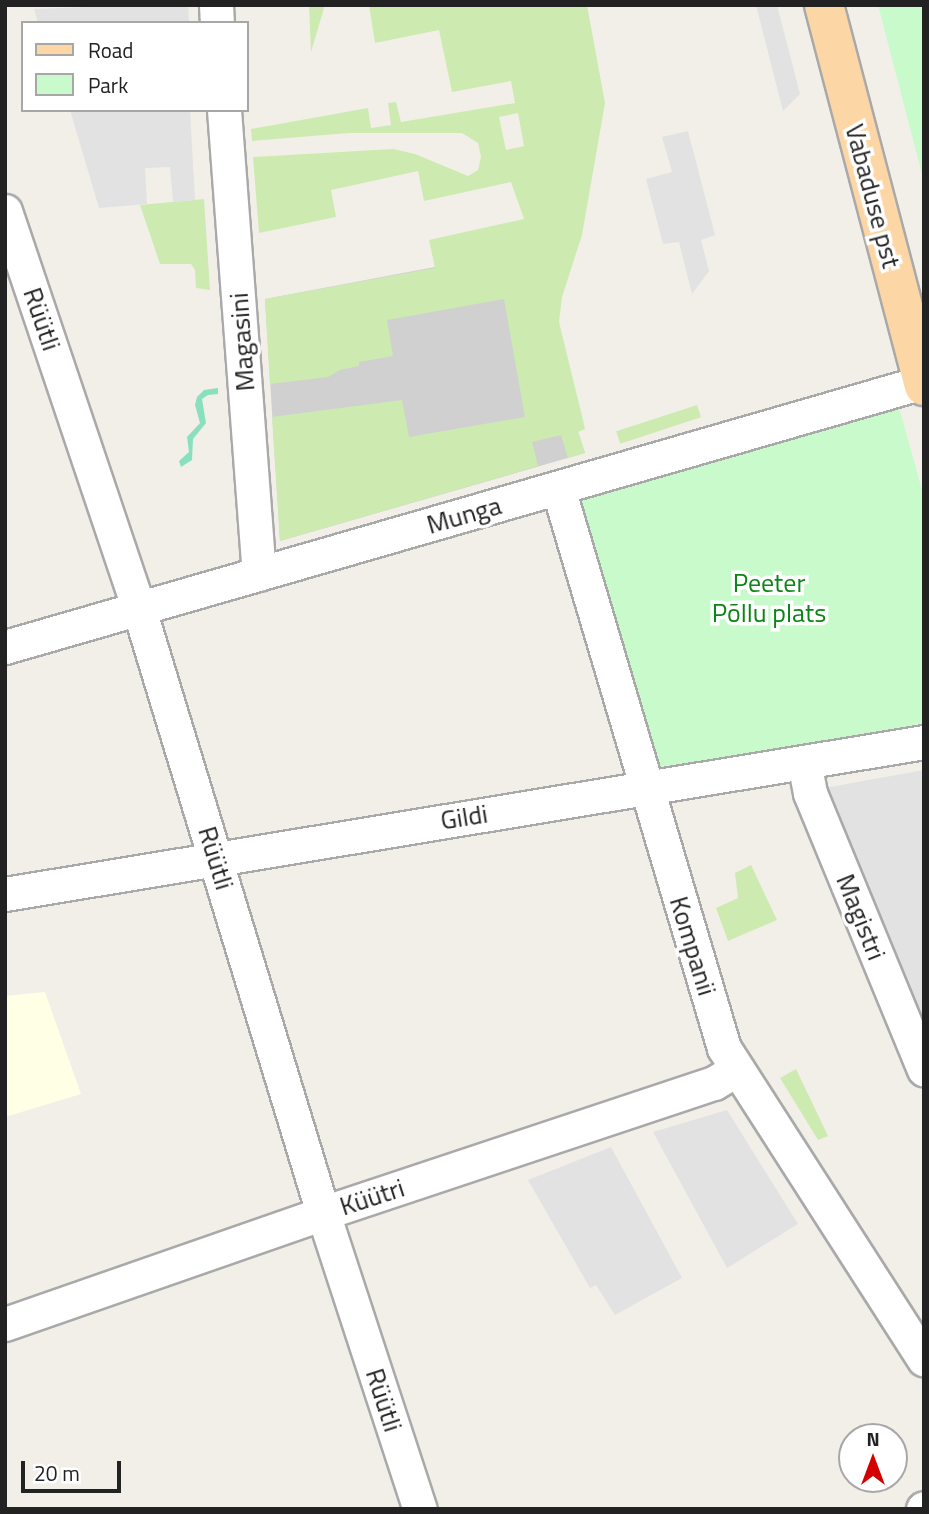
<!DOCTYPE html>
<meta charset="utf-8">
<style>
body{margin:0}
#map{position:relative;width:929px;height:1514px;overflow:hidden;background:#f2efe9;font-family:"Titillium Web",sans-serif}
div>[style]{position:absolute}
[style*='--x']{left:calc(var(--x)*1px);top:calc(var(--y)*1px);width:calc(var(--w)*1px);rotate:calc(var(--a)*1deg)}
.education>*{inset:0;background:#ffffe5}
.religious>*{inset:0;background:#d0d0d0}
.grass>*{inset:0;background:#cdebb0;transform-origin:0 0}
.park>*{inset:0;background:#c8facc}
.pitch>*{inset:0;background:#88e0be}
.parking>*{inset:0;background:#e2e2e2}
.roads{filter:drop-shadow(2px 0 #a9a9a9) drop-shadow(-2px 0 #a9a9a9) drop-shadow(0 2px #a9a9a9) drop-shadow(0 -2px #a9a9a9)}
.minor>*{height:33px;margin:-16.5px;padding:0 16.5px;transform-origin:16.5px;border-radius:16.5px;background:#fff}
.major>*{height:38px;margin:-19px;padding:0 19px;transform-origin:19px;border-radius:19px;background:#fcd6a4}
span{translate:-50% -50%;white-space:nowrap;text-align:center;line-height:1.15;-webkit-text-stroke:7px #fff;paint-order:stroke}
.street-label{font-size:26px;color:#222}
.park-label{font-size:26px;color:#0c8416}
.frame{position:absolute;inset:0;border:7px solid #222;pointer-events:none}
.legend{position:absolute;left:21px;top:21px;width:228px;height:91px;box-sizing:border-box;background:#fff;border:2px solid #a7a7a7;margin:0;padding:9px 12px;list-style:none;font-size:21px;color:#222}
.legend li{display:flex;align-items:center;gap:14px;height:35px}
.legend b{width:35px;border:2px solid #a7a7a7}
.north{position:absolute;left:838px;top:1423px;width:70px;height:70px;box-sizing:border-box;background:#fff;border:2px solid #a7a7a7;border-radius:50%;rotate:0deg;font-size:19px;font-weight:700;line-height:28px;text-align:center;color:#222}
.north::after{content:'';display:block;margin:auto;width:24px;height:32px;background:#d40000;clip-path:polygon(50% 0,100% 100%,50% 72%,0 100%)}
.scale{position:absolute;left:21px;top:1461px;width:100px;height:32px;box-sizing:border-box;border:4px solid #222;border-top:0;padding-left:9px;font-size:21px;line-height:24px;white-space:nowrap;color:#222;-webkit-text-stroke:5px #fff;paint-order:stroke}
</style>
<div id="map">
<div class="education">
<div style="clip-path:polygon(45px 992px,81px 1094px,5px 1117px,5px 996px)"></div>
</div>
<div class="religious">
<div style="clip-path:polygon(525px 250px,542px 320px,585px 453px,280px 541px,265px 299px)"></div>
</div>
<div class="grass">
<div style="clip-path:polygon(309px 5px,325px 5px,311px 52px)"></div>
<div style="clip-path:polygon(evenodd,369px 5px,587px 5px,605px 103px,582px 235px,562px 297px,559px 322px,583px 420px,585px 429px,578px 432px,585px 453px,568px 458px,561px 435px,532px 442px,538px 466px,280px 541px,272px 417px,402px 400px,409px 437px,525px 417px,504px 299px,387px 320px,393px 356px,359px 362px,359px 366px,340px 370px,328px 377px,270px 384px,265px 299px,435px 268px,429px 240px,524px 219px,511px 182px,424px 201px,418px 171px,331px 190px,336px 217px,259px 233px,253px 157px,393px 149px,415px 154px,468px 176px,478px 170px,481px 157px,478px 143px,462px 133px,349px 133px,252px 141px,251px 129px,368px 108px,371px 128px,391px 125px,388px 103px,396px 102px,401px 122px,515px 103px,511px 81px,452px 92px,439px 30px,375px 43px,369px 5px,518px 113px,524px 146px,506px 150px,499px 117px,518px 113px)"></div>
<div style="clip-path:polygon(204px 199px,210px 290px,196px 288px,195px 270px,191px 264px,160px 264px,140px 205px)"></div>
<div style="left:697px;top:405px;width:13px;height:85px;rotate:72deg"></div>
<div style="clip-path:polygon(751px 865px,777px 920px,728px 941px,716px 908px,738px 898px,735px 873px)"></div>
<div style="clip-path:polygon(796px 1069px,828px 1136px,818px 1140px,780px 1078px)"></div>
</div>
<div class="park">
<div style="clip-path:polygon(878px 5px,924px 5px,924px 182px)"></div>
<div style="clip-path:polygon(898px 404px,924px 497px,924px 723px,661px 772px,571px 498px)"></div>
</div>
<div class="pitch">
<div style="clip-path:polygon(218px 388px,218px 394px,208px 395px,202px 399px,206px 423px,193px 439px,192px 460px,181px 467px,179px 461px,189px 452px,187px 437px,200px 423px,195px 405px,197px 397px,204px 390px)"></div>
</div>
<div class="parking">
<div style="clip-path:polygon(144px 5px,188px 5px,189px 23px,38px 23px,34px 9px)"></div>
<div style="clip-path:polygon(756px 5px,777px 5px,800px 94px,783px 111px)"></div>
<div style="clip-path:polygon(70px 110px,190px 110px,195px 200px,173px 202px,170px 167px,145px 168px,147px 204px,99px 208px)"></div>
<div style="clip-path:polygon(688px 131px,715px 235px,701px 240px,709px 271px,692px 294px,679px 242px,663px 244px,646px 179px,672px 172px,662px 137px)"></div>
<div style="clip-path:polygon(924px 770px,924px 1062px,813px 790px)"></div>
<div style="clip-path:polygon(727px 1110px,798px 1224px,727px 1268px,653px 1132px)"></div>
<div style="clip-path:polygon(611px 1147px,682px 1278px,615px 1315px,596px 1285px,590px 1288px,528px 1180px)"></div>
</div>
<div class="roads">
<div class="minor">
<div style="--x:216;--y:5;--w:18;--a:87"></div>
<div style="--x:224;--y:110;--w:465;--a:85.7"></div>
<div style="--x:5;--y:211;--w:420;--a:71.4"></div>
<div style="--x:139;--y:609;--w:631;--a:73.06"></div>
<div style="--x:323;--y:1213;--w:311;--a:71.9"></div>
<div style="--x:558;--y:488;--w:584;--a:73.49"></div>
<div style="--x:724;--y:1048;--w:370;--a:57.3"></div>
<div style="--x:5;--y:647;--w:955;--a:-16.1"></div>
<div style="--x:804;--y:762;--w:32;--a:79"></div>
<div style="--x:810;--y:793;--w:299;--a:67.6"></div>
<div style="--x:5;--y:894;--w:931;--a:-9.39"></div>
<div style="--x:5;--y:1324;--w:337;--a:-19.2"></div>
<div style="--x:323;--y:1213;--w:412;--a:-18.4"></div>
<div style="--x:714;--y:1083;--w:27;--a:-31"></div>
<div style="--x:923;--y:1509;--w:1;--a:-45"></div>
</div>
<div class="major">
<div style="--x:824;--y:5;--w:394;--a:75.3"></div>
</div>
</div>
<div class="street-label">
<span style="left:873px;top:196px;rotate:75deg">Vabaduse pst</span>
<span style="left:42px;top:319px;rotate:71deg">Rüütli</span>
<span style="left:242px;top:342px;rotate:-94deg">Magasini</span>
<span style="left:464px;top:515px;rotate:-16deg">Munga</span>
<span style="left:464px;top:817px;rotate:-9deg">Gildi</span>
<span style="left:216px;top:858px;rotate:73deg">Rüütli</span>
<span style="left:861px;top:917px;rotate:68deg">Magistri</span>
<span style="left:693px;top:946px;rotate:73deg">Kompanii</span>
<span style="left:372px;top:1197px;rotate:-18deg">Küütri</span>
<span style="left:384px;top:1400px;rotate:72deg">Rüütli</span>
</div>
<div class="park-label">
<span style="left:769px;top:598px">Peeter<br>Põllu plats</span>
</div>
<div class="frame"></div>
<ul class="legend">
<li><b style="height:9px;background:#fcd6a4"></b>Road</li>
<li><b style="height:19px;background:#c8facc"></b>Park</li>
</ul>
<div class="north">N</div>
<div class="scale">20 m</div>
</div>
